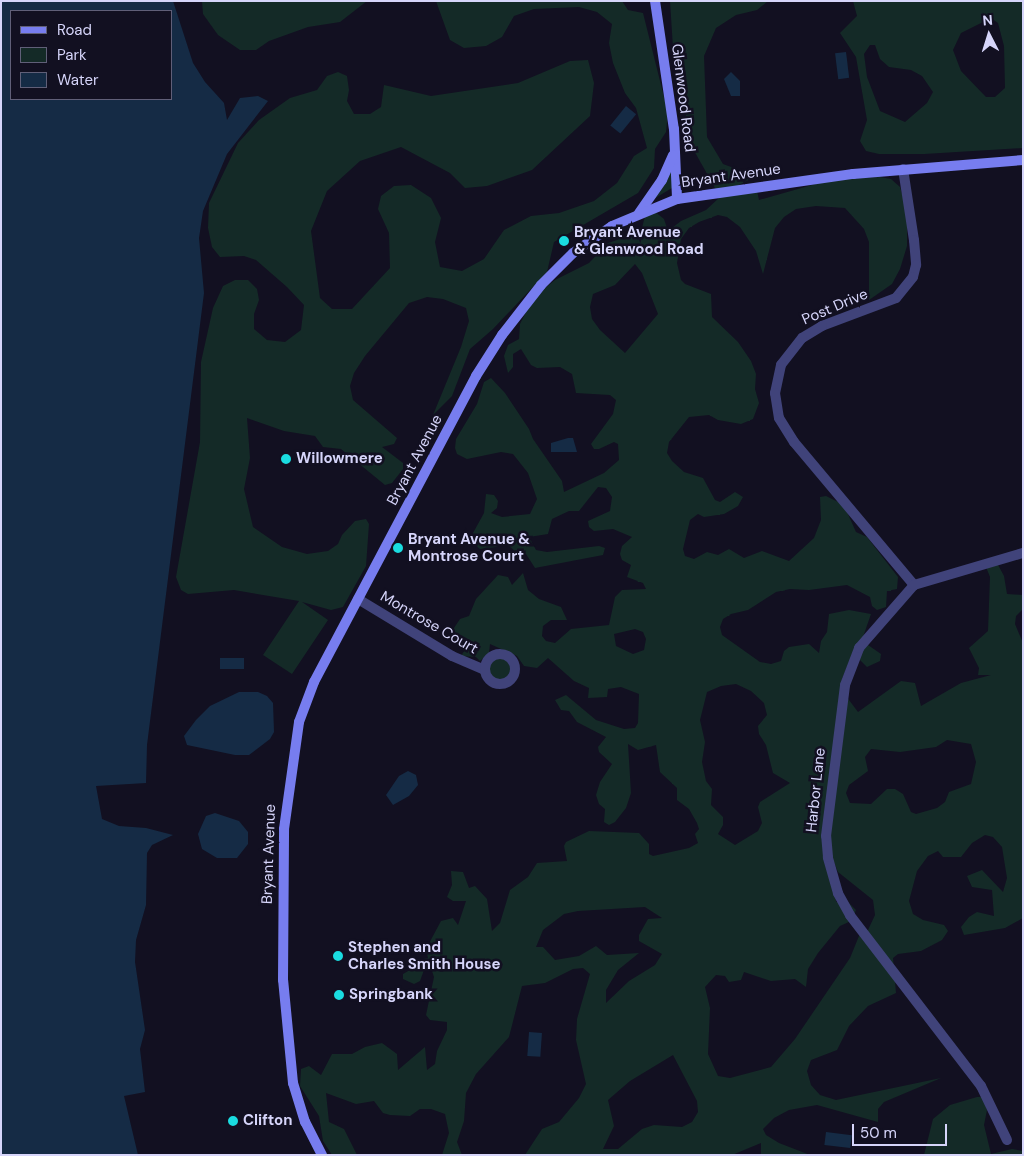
<!DOCTYPE html>
<style>
body{margin:0}
#map{position:relative;width:1024px;height:1156px;overflow:hidden;background:#121021;font-family:"DM Sans",sans-serif}
div>[style]{position:absolute}
[style*='--x']{left:calc(var(--x)*1px);top:calc(var(--y)*1px);width:calc(var(--w)*1px);rotate:calc(var(--a)*1deg)}
.green>*{inset:0;background:#142a27}
.round{border-radius:50%}
.water>*{inset:0;background:#152b45;transform-origin:0 0}
.minor>*{height:10px;margin:-5px;padding:0 5px;transform-origin:5px;border-radius:5px;background:#40437a}
.minor>.ring{margin:-5px;padding:0;box-sizing:content-box;background:none;border:10px solid #40437a;border-radius:50%}
.secondary>*{height:10px;margin:-5px;padding:0 5px;transform-origin:5px;border-radius:5px;background:#777def}
.dots>*{width:14px;height:14px;translate:-50% -50%;box-sizing:border-box;border:2px solid #121021;border-radius:50%}
span{translate:-50% -50%;white-space:nowrap;text-align:center;line-height:1.15;-webkit-text-stroke:5px #121021;paint-order:stroke}
.street-label{font-size:15px;color:#d6d5fa}
.poi-label{font-size:15px;color:#d6d5fa;font-weight:700}
.left{translate:0 -50%;text-align:left}
.frame{position:absolute;inset:0;border:2px solid #d6d5fa;pointer-events:none}
.legend{position:absolute;left:10px;top:10px;width:162px;height:90px;box-sizing:border-box;background:#121021;border:1px solid #605f78;margin:0;padding:6px 9px;list-style:none;font-size:15px;color:#d6d5fa}
.legend li{display:flex;align-items:center;gap:10px;height:25px}
.legend b{width:25px;border:1px solid #605f78}
.north{position:absolute;left:964px;top:10px;width:50px;height:50px;-webkit-text-stroke:4px #121021;paint-order:stroke;rotate:355deg;font-size:14px;font-weight:700;line-height:20px;text-align:center;color:#d6d5fa}
.north::after{content:'';display:block;margin:auto;width:18px;height:22px;background:#d6d5fa;clip-path:polygon(50% 0,100% 100%,50% 72%,0 100%)}
.scale{position:absolute;left:852px;top:1124px;width:95px;height:22px;box-sizing:border-box;border:2px solid #d6d5fa;border-top:0;padding-left:6px;font-size:15px;line-height:18px;white-space:nowrap;color:#d6d5fa;-webkit-text-stroke:4px #121021;paint-order:stroke}
</style>
<div id="map">
<div class="green">
<div style="clip-path:polygon(202px 1px,367px 1px,340px 22px,308px 27px,269px 41px,256px 50px,240px 50px,218px 35px,203px 14px)"></div>
<div style="clip-path:polygon(436px 1px,622px 1px,628px 10px,643px 13px,668px 113px,666px 132px,655px 149px,654px 168px,638px 193px,554px 242px,547px 272px,493px 329px,470px 349px,452px 396px,433px 415px,461px 347px,469px 321px,466px 308px,443px 299px,427px 297px,409px 303px,365px 356px,354px 373px,350px 386px,353px 400px,397px 438px,394px 444px,382px 447px,403px 463px,403px 469px,392px 483px,385px 485px,341px 449px,323px 447px,315px 436px,284px 431px,247px 418px,250px 458px,244px 489px,253px 527px,282px 547px,307px 554px,328px 551px,338px 544px,342px 535px,355px 521px,366px 519px,369px 524px,366px 566px,343px 607px,331px 610px,302px 602px,328px 620px,292px 674px,263px 655px,299px 601px,234px 590px,188px 594px,181px 590px,176px 577px,200px 442px,201px 362px,213px 308px,223px 286px,235px 280px,248px 280px,257px 289px,259px 300px,254px 314px,254px 329px,267px 340px,285px 342px,301px 330px,304px 305px,287px 287px,256px 260px,244px 256px,220px 257px,212px 247px,208px 228px,209px 203px,238px 143px,259px 120px,290px 98px,317px 90px,327px 76px,338px 72px,347px 76px,349px 90px,347px 101px,354px 114px,370px 114px,381px 107px,384px 85px,431px 96px,518px 83px,570px 61px,588px 60px,594px 83px,590px 116px,532px 170px,487px 186px,465px 188px,450px 173px,401px 147px,360px 161px,327px 191px,311px 231px,320px 298px,332px 309px,352px 309px,390px 268px,389px 233px,378px 209px,381px 196px,394px 186px,411px 185px,431px 198px,441px 218px,435px 242px,440px 267px,462px 271px,484px 259px,504px 230px,531px 216px,559px 213px,594px 201px,617px 183px,634px 156px,647px 148px,636px 108px,625px 93px,613px 63px,609px 43px,612px 24px,597px 12px,579px 7px,534px 9px,514px 16px,502px 37px,486px 46px,464px 48px,450px 40px)"></div>
<div style="clip-path:polygon(evenodd,670px 1px,768px 1px,757px 10px,736px 15px,716px 28px,704px 56px,707px 137px,723px 164px,742px 171px,750px 179px,739px 185px,757px 191px,759px 200px,833px 179px,880px 177px,891px 179px,900px 187px,907px 211px,907px 246px,900px 269px,892px 284px,869px 300px,869px 242px,864px 229px,845px 208px,816px 206px,796px 209px,784px 217px,775px 228px,763px 274px,756px 251px,740px 227px,727px 217px,718px 215px,699px 222px,689px 228px,681px 239px,677px 263px,681px 280px,685px 284px,711px 294px,712px 317px,738px 342px,751px 361px,756px 374px,755px 389px,759px 403px,753px 419px,741px 424px,718px 420px,709px 415px,689px 417px,669px 442px,667px 453px,672px 461px,684px 472px,703px 478px,715px 500px,720px 502px,735px 492px,743px 497px,738px 506px,724px 514px,704px 517px,698px 514px,690px 520px,683px 549px,685px 556px,694px 559px,707px 552px,718px 555px,729px 549px,744px 558px,762px 551px,789px 561px,814px 538px,821px 520px,820px 497px,826px 496px,844px 505px,856px 532px,867px 537px,898px 577px,897px 589px,887px 591px,886px 607px,877px 610px,872px 606px,870px 597px,847px 585px,809px 590px,790px 589px,776px 592px,748px 610px,731px 614px,723px 619px,720px 627px,722px 635px,760px 662px,771px 664px,781px 661px,784px 651px,789px 647px,809px 644px,819px 653px,821px 641px,827px 632px,829px 614px,849px 610px,871px 614px,863px 637px,868px 645px,881px 654px,880px 661px,867px 667px,858px 658px,849px 662px,842px 679px,846px 696px,858px 712px,901px 681px,915px 683px,921px 706px,961px 683px,991px 675px,978px 675px,979px 668px,969px 648px,988px 631px,990px 577px,986px 567px,997px 563px,1004px 576px,1007px 594px,1023px 595px,1023px 609px,1016px 616px,1015px 624px,1023px 643px,1023px 918px,1005px 928px,964px 935px,961px 927px,969px 917px,977px 912px,994px 916px,992px 890px,972px 887px,967px 876px,982px 870px,1003px 892px,1007px 878px,1002px 847px,993px 837px,985px 835px,972px 843px,961px 857px,943px 857px,938px 851px,928px 856px,917px 871px,909px 901px,913px 914px,923px 920px,944px 925px,948px 931px,942px 940px,921px 951px,898px 954px,893px 958px,896px 993px,868px 1006px,849px 1026px,837px 1050px,811px 1060px,807px 1071px,811px 1085px,820px 1095px,836px 1100px,941px 1078px,884px 1102px,878px 1109px,878px 1122px,817px 1105px,789px 1110px,774px 1118px,763px 1129px,766px 1135px,779px 1143px,810px 1155px,761px 1155px,761px 1143px,732px 1155px,525px 1155px,542px 1129px,559px 1122px,579px 1098px,586px 1084px,576px 1040px,577px 1019px,590px 974px,583px 968px,573px 969px,545px 983px,522px 986px,509px 1037px,476px 1074px,466px 1093px,464px 1121px,457px 1142px,462px 1155px,442px 1155px,449px 1133px,445px 1114px,431px 1109px,420px 1109px,410px 1116px,390px 1115px,383px 1113px,374px 1101px,356px 1104px,326px 1093px,329px 1122px,344px 1129px,357px 1155px,332px 1155px,323px 1141px,319px 1116px,300px 1086px,301px 1069px,309px 1066px,321px 1075px,332px 1054px,352px 1054px,365px 1047px,382px 1043px,397px 1054px,398px 1070px,425px 1047px,427px 1070px,435px 1064px,437px 1051px,447px 1030px,447px 1022px,430px 1020px,426px 1015px,434px 977px,432px 971px,424px 970px,420px 981px,414px 984px,403px 979px,403px 974px,417px 966px,419px 960px,428px 958px,426px 949px,441px 921px,453px 918px,458px 925px,466px 901px,453px 901px,447px 897px,452px 885px,451px 871px,463px 872px,469px 888px,475px 886px,487px 899px,492px 931px,500px 923px,510px 890px,528px 877px,537px 863px,567px 861px,564px 846px,566px 842px,589px 831px,639px 833px,649px 844px,649px 854px,653px 856px,689px 848px,698px 843px,695px 834px,699px 829px,697px 823px,689px 809px,677px 800px,677px 788px,660px 772px,656px 745px,638px 750px,628px 744px,631px 793px,626px 808px,615px 822px,609px 825px,604px 822px,605px 809px,599px 804px,596px 795px,600px 782px,612px 764px,599px 752px,598px 747px,606px 737px,577px 722px,569px 711px,561px 710px,555px 700px,566px 695px,596px 720px,624px 729px,635px 728px,638px 723px,639px 694px,621px 687px,608px 689px,607px 697px,588px 698px,589px 688px,574px 681px,548px 658px,537px 668px,524px 666px,517px 656px,490px 644px,489px 653px,480px 661px,476px 657px,461px 656px,466px 648px,454px 644px,453px 638px,454px 628px,460px 619px,469px 616px,476px 599px,498px 575px,508px 577px,512px 585px,523px 573px,528px 590px,539px 599px,561px 607px,567px 620px,551px 620px,543px 626px,542px 636px,546px 641px,555px 643px,571px 629px,609px 625px,615px 597px,622px 590px,646px 589px,643px 583px,627px 577px,631px 565px,622px 560px,620px 554px,622px 546px,632px 537px,613px 529px,594px 531px,589px 527px,588px 521px,610px 511px,612px 497px,606px 488px,598px 487px,579px 511px,569px 511px,552px 519px,548px 534px,529px 537px,536px 550px,547px 552px,599px 546px,605px 548px,603px 555px,535px 568px,526px 554px,518px 554px,505px 542px,496px 547px,480px 549px,474px 544px,473px 533px,484px 513px,486px 494px,494px 495px,498px 501px,497px 508px,491px 513px,502px 517px,530px 514px,537px 499px,528px 473px,513px 454px,501px 452px,467px 459px,457px 454px,455px 448px,456px 439px,477px 404px,484px 382px,491px 378px,505px 393px,529px 429px,533px 439px,562px 481px,564px 492px,604px 473px,619px 460px,618px 444px,614px 442px,599px 449px,594px 449px,591px 444px,613px 414px,616px 400px,610px 395px,576px 393px,572px 374px,560px 367px,537px 368px,531px 365px,521px 349px,513px 354px,513px 367px,508px 373px,504px 356px,508px 345px,519px 339px,520px 324px,528px 308px,539px 293px,555px 280px,589px 263px,608px 243px,641px 232px,645px 216px,654px 211px,664px 219px,668px 231px,681px 221px,706px 210px,720px 197px,692px 147px,673px 48px,670px 1px,635px 264px,642px 273px,658px 314px,625px 353px,600px 330px,592px 319px,590px 307px,593px 294px,615px 285px,635px 264px,670px 1px,635px 629px,643px 632px,646px 639px,644px 650px,633px 654px,616px 646px,614px 634px,635px 629px,670px 1px,736px 684px,751px 691px,764px 703px,767px 715px,758px 726px,759px 734px,766px 745px,773px 773px,790px 783px,760px 802px,758px 807px,762px 823px,758px 831px,735px 845px,718px 834px,723px 825px,723px 817px,711px 805px,712px 789px,706px 781px,702px 762px,705px 742px,700px 720px,707px 692px,721px 686px,736px 684px,670px 1px,947px 740px,971px 744px,976px 762px,971px 784px,949px 792px,945px 802px,937px 808px,916px 814px,911px 812px,903px 794px,895px 789px,887px 789px,871px 804px,850px 803px,846px 793px,849px 785px,868px 771px,865px 757px,871px 749px,900px 752px,936px 747px,947px 740px,670px 1px,834px 862px,838px 872px,873px 900px,875px 915px,868px 930px,859px 936px,850px 958px,795px 1039px,771px 1067px,730px 1078px,718px 1076px,708px 1054px,710px 1008px,705px 987px,716px 975px,725px 976px,729px 982px,741px 980px,744px 972px,771px 981px,795px 979px,806px 987px,808px 969px,818px 953px,840px 926px,851px 921px,856px 910px,847px 901px,836px 902px,834px 862px,670px 1px,645px 907px,662px 918px,648px 919px,639px 935px,639px 941px,662px 954px,655px 965px,629px 981px,606px 1003px,606px 990px,618px 970px,639px 953px,607px 955px,596px 946px,579px 956px,555px 960px,543px 947px,536px 947px,543px 930px,564px 914px,578px 911px,645px 907px,670px 1px,673px 1055px,697px 1101px,698px 1112px,692px 1122px,682px 1127px,654px 1125px,642px 1129px,618px 1149px,603px 1149px,614px 1126px,608px 1100px,630px 1081px,673px 1055px)"></div>
<div style="clip-path:polygon(evenodd,853px 1px,1023px 1px,1023px 148px,924px 154px,879px 154px,866px 151px,860px 141px,867px 120px,856px 57px,840px 33px,857px 16px,853px 1px,991px 18px,998px 23px,1004px 46px,1005px 88px,995px 97px,986px 97px,961px 71px,953px 50px,961px 33px,991px 18px,853px 1px,870px 45px,875px 45px,880px 59px,889px 67px,911px 70px,922px 76px,933px 92px,927px 103px,905px 122px,880px 111px,867px 77px,864px 54px,870px 45px)"></div>
<div style="clip-path:polygon(672px 164px,672px 188px,652px 200px)"></div>
<div class="round" style="left:488px;top:656px;width:24px;height:24px"></div>
<div style="clip-path:polygon(977px 1097px,983px 1097px,987px 1110px,984px 1125px,991px 1154px,1012px 1149px,1023px 1151px,1023px 1155px,924px 1155px,933px 1119px,950px 1105px)"></div>
</div>
<div class="water">
<div style="clip-path:polygon(evenodd,1px 1px,173px 1px,193px 63px,205px 82px,224px 103px,227px 120px,240px 98px,258px 96px,268px 101px,227px 154px,203px 211px,199px 238px,204px 293px,147px 745px,146px 783px,96px 786px,102px 819px,119px 826px,146px 828px,173px 835px,152px 845px,147px 853px,146px 905px,136px 940px,135px 962px,145px 1030px,140px 1049px,145px 1092px,124px 1096px,138px 1155px,1px 1155px,1px 1px,11px 11px,171px 11px,171px 99px,11px 99px,11px 11px)"></div>
<div style="left:846px;top:52px;width:26px;height:11px;rotate:83deg"></div>
<div style="clip-path:polygon(731px 72px,740px 81px,740px 96px,731px 96px,724px 79px)"></div>
<div style="left:626px;top:106px;width:13px;height:25px;rotate:39deg"></div>
<div style="clip-path:polygon(568px 438px,573px 438px,577px 452px,551px 452px,551px 443px)"></div>
<div style="left:220px;top:658px;width:24px;height:11px"></div>
<div style="clip-path:polygon(239px 692px,258px 692px,267px 696px,273px 703px,274px 732px,270px 739px,249px 755px,235px 755px,187px 745px,184px 736px,196px 720px,210px 706px)"></div>
<div style="clip-path:polygon(408px 771px,416px 775px,418px 785px,409px 796px,393px 805px,386px 795px,399px 776px)"></div>
<div style="clip-path:polygon(215px 813px,239px 821px,248px 832px,248px 844px,237px 858px,217px 858px,202px 849px,198px 834px,206px 816px)"></div>
<div style="left:529px;top:1032px;width:13px;height:24px;rotate:4deg"></div>
<div style="left:826px;top:1132px;width:26px;height:13px;rotate:7deg"></div>
</div>
<div class="minor">
<div style="--x:903;--y:169;--w:72;--a:81.2"></div>
<div style="--x:914;--y:240;--w:25;--a:85"></div>
<div style="--x:916;--y:265;--w:12;--a:104"></div>
<div style="--x:913;--y:277;--w:27;--a:129"></div>
<div style="--x:896;--y:298;--w:79;--a:159.3"></div>
<div style="--x:822;--y:326;--w:23;--a:149"></div>
<div style="--x:802;--y:338;--w:34;--a:128"></div>
<div style="--x:781;--y:365;--w:29;--a:102"></div>
<div style="--x:775;--y:393;--w:25;--a:81"></div>
<div style="--x:779;--y:418;--w:28;--a:58"></div>
<div style="--x:794;--y:442;--w:187;--a:50"></div>
<div style="--x:358;--y:599;--w:110;--a:31.2"></div>
<div style="--x:452;--y:656;--w:36;--a:23"></div>
<div class="ring" style="left:485px;top:654px;width:20px;height:20px"></div>
<div style="--x:1007;--y:1140;--w:60;--a:-115.7"></div>
<div style="--x:981;--y:1086;--w:215;--a:-127.5"></div>
<div style="--x:850;--y:915;--w:25;--a:-119"></div>
<div style="--x:838;--y:893;--w:37;--a:-106"></div>
<div style="--x:828;--y:857;--w:21;--a:-95"></div>
<div style="--x:826;--y:836;--w:152;--a:-82.8"></div>
<div style="--x:845;--y:685;--w:40;--a:-69"></div>
<div style="--x:859;--y:648;--w:84;--a:-48.9"></div>
<div style="--x:914;--y:585;--w:114;--a:-16.4"></div>
</div>
<div class="secondary">
<div style="--x:655;--y:1;--w:129;--a:81.6"></div>
<div style="--x:674;--y:129;--w:70;--a:87.5"></div>
<div style="--x:639;--y:213;--w:40;--a:-55.1"></div>
<div style="--x:662;--y:180;--w:27;--a:-66"></div>
<div style="--x:322;--y:1155;--w:37;--a:-117"></div>
<div style="--x:305;--y:1122;--w:41;--a:-107.1"></div>
<div style="--x:293;--y:1083;--w:103;--a:-95.5"></div>
<div style="--x:283;--y:980;--w:151;--a:-89.6"></div>
<div style="--x:284;--y:829;--w:108;--a:-82"></div>
<div style="--x:299;--y:722;--w:43;--a:-69.4"></div>
<div style="--x:314;--y:682;--w:346;--a:-62.1"></div>
<div style="--x:476;--y:376;--w:49;--a:-57.6"></div>
<div style="--x:502;--y:335;--w:63;--a:-52"></div>
<div style="--x:541;--y:285;--w:45;--a:-45"></div>
<div style="--x:573;--y:253;--w:47;--a:-34.7"></div>
<div style="--x:612;--y:226;--w:70;--a:-22.6"></div>
<div style="--x:677;--y:199;--w:178;--a:-8.1"></div>
<div style="--x:853;--y:174;--w:171;--a:-4.7"></div>
</div>
<div class="dots">
<div style="left:564px;top:241px;background:#1adce0"></div>
<div style="left:286px;top:459px;background:#1adce0"></div>
<div style="left:398px;top:548px;background:#1adce0"></div>
<div style="left:338px;top:956px;background:#1adce0"></div>
<div style="left:339px;top:995px;background:#1adce0"></div>
<div style="left:233px;top:1121px;background:#1adce0"></div>
</div>
<div class="street-label">
<span style="left:683px;top:98px;rotate:83deg">Glenwood Road</span>
<span style="left:731px;top:176px;rotate:-8deg">Bryant Avenue</span>
<span style="left:835px;top:307px;rotate:-23deg">Post Drive</span>
<span style="left:415px;top:460px;rotate:-62deg">Bryant Avenue</span>
<span style="left:429px;top:623px;rotate:30deg">Montrose Court</span>
<span style="left:816px;top:790px;rotate:-84deg">Harbor Lane</span>
<span style="left:269px;top:854px;rotate:-88deg">Bryant Avenue</span>
</div>
<div class="poi-label">
<span class="left" style="left:574px;top:241px">Bryant Avenue<br>&amp; Glenwood Road</span>
<span class="left" style="left:296px;top:459px">Willowmere</span>
<span class="left" style="left:408px;top:548px">Bryant Avenue &amp;<br>Montrose Court</span>
<span class="left" style="left:348px;top:956px">Stephen and<br>Charles Smith House</span>
<span class="left" style="left:349px;top:995px">Springbank</span>
<span class="left" style="left:243px;top:1121px">Clifton</span>
</div>
<div class="frame"></div>
<ul class="legend">
<li><b style="height:6px;background:#777def"></b>Road</li>
<li><b style="height:14px;background:#142a27"></b>Park</li>
<li><b style="height:14px;background:#152b45"></b>Water</li>
</ul>
<div class="north">N</div>
<div class="scale">50 m</div>
</div>
